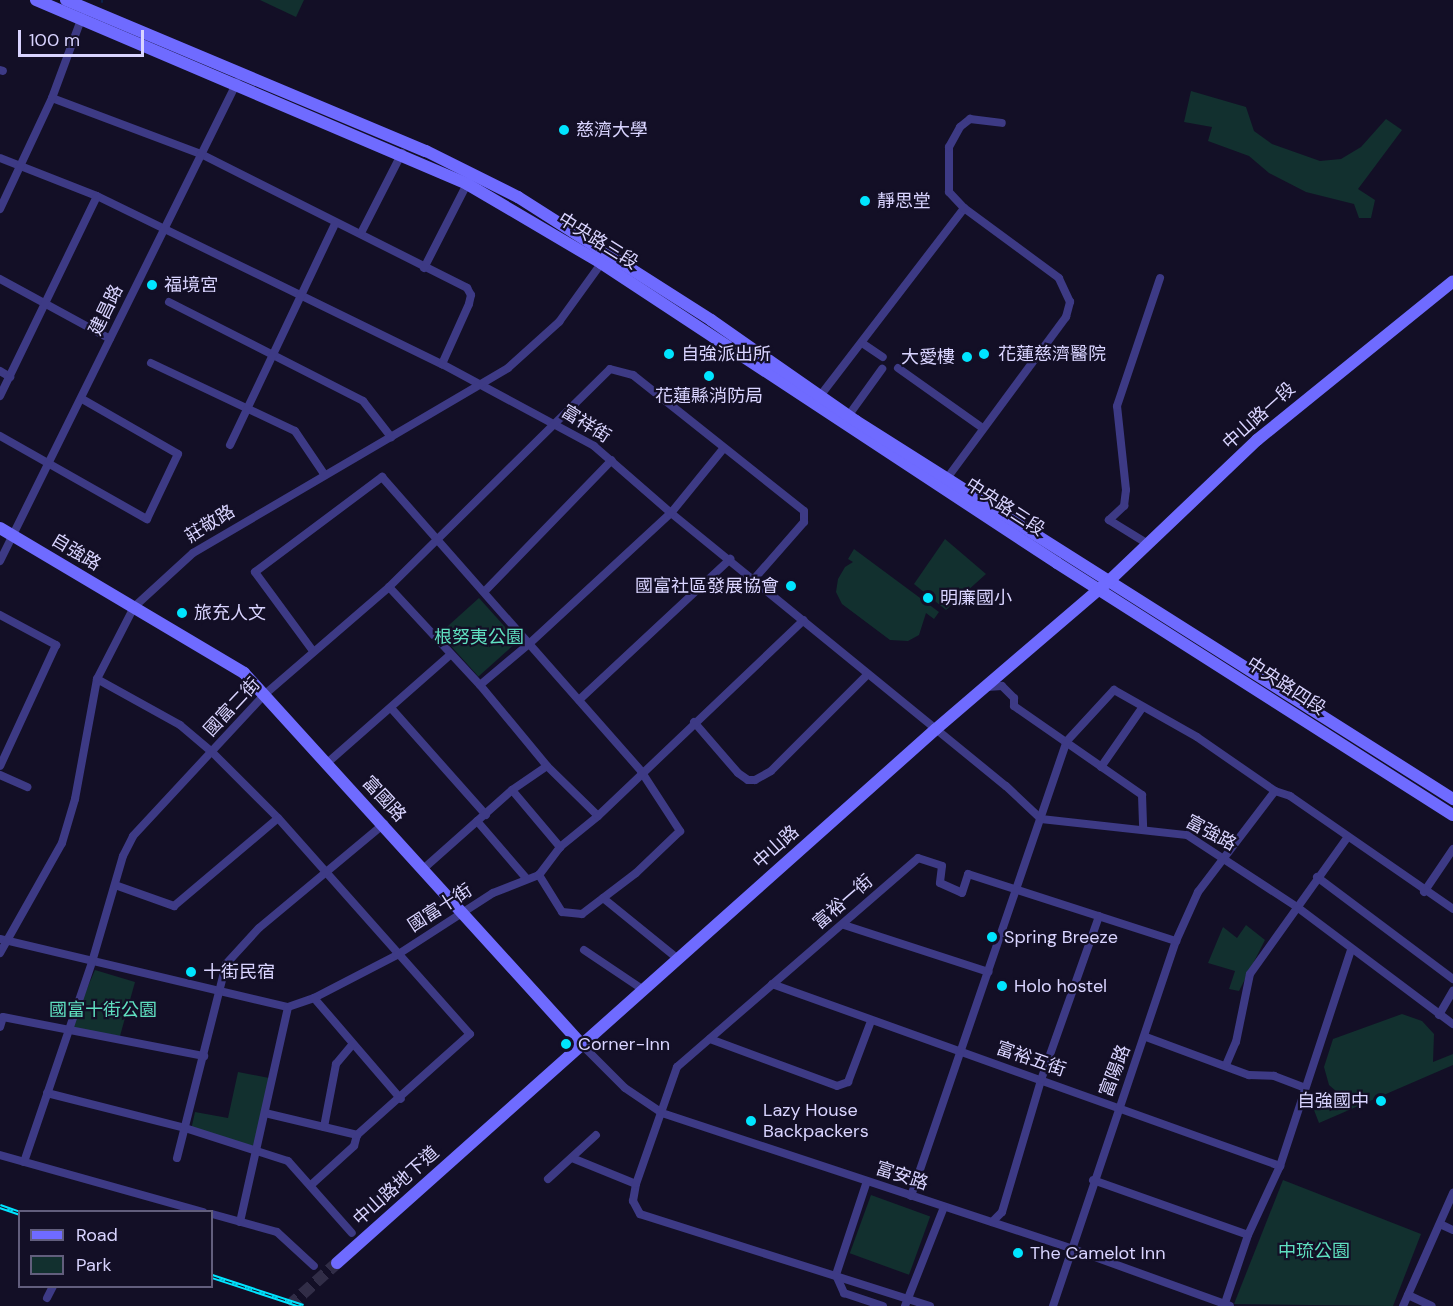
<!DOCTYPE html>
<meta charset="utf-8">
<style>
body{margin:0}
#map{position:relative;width:1453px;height:1306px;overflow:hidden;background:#130f26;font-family:"DM Sans","Noto Sans TC",sans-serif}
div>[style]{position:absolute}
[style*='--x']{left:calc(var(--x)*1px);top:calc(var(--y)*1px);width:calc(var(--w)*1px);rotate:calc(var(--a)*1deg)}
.green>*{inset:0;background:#12302f;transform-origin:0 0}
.stream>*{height:2px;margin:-1px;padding:0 1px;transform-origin:1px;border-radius:1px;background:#0c2248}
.secondary-tunnel>*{height:12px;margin-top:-6px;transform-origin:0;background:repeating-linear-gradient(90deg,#312d47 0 12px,transparent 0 18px)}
.street>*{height:8px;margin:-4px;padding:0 4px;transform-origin:4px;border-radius:4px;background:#3d3a85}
.secondary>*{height:12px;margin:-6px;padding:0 6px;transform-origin:6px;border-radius:6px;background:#6f6bff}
.rail>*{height:4.5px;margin-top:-2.25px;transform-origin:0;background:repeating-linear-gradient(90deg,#130f26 0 7px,#00e5ff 0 14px);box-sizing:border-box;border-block:2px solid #00e5ff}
.dots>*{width:16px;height:16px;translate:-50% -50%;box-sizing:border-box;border:3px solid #130f26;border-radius:50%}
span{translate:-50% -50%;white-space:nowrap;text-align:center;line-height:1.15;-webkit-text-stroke:4.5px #130f26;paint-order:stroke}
.poi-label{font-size:18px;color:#d9d4ff}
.left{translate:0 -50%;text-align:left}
.right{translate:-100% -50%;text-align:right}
.street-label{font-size:18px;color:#d9d4ff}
.park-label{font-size:18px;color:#5fe0c0}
.legend{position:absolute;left:18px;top:1210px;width:195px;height:78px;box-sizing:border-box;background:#130f26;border:2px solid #625e7d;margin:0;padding:8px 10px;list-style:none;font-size:18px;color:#d9d4ff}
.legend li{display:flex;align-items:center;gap:12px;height:30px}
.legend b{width:30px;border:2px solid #625e7d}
.scale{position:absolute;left:18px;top:30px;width:126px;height:27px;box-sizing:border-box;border:3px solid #d9d4ff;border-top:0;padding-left:8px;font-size:18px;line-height:21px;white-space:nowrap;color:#d9d4ff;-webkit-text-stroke:4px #130f26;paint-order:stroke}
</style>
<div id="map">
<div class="green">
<div style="clip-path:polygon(260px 0,304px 0,296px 17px)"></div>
<div style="clip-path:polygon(1191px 91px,1246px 107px,1254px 131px,1272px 144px,1320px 161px,1341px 159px,1361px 147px,1386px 119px,1402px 130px,1358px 189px,1375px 200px,1371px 218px,1359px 218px,1354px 204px,1306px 192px,1269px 173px,1249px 156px,1208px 141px,1212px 127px,1184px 122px)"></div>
<div style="clip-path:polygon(945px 539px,986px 574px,946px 610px,914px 584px)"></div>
<div style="clip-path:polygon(854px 549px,939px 612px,934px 619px,926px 613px,919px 635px,908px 641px,890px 640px,842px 604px,836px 592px,838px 579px,845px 567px,853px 562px,848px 559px)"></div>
<div style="left:479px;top:598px;width:58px;height:53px;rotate:48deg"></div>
<div style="clip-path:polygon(1246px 925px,1265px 940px,1239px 991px,1229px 989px,1235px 971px,1208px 963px,1223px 927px,1237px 938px)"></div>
<div style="clip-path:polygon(95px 970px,135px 982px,120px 1036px,70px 1028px)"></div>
<div style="clip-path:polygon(1402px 1014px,1422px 1021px,1434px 1034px,1433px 1062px,1453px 1054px,1453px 1065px,1319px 1123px,1314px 1110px,1344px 1098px,1329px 1085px,1324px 1067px,1333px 1039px)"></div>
<div style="clip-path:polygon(238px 1072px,269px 1078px,253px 1148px,191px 1130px,195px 1112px,228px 1118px)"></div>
<div style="clip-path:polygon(1283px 1180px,1421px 1234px,1393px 1306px,1234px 1304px)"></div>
<div style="left:871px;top:1195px;width:63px;height:62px;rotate:20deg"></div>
</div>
<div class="stream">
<div style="--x:102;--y:2;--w:2;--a:-90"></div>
</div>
<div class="secondary-tunnel">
<div style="--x:289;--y:1306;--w:64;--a:-41.9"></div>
</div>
<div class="street">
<div style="--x:0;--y:70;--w:3;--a:18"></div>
<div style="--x:52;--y:98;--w:159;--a:20.6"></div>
<div style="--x:201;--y:154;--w:298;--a:26.7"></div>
<div style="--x:467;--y:288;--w:8;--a:60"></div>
<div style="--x:471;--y:295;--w:9;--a:103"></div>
<div style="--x:469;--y:304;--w:66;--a:114.2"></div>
<div style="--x:0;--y:158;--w:104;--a:21.4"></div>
<div style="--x:97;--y:196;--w:384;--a:26"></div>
<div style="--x:442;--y:364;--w:173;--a:28.3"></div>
<div style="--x:594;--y:446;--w:102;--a:41"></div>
<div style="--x:671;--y:513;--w:432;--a:39.2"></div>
<div style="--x:1006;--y:786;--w:48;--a:43.3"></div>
<div style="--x:1041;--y:819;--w:147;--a:6.3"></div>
<div style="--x:1187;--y:835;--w:131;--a:33.2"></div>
<div style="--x:1297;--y:907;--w:195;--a:36.9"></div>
<div style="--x:0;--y:209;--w:123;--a:-64.9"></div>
<div style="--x:52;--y:98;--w:86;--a:-69.7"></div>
<div style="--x:361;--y:233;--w:90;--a:-62.9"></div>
<div style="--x:424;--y:268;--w:94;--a:-62.9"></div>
<div style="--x:0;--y:279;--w:125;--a:28.6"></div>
<div style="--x:169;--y:302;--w:218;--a:27"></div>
<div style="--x:363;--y:401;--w:46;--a:52.1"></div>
<div style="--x:862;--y:343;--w:25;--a:34"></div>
<div style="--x:151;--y:363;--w:159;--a:25.3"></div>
<div style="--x:295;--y:431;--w:52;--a:56"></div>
<div style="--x:898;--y:368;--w:102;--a:35.4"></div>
<div style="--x:0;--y:371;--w:12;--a:31"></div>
<div style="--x:0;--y:396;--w:222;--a:-64.1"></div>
<div style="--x:820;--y:396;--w:237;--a:-52.5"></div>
<div style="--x:846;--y:419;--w:62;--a:-54.2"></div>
<div style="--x:0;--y:436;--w:169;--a:29.5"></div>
<div style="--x:147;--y:519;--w:72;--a:-64.5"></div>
<div style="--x:178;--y:454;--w:111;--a:-150.2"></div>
<div style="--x:230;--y:445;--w:245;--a:-64.6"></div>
<div style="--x:945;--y:481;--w:204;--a:-53.6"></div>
<div style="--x:1066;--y:317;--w:16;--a:-75"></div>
<div style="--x:1070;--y:302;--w:26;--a:-115"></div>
<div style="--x:1059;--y:278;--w:118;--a:-143.6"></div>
<div style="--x:964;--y:208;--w:22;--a:-133"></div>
<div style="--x:949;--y:192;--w:45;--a:-90"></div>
<div style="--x:949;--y:147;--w:23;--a:-61"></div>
<div style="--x:960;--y:127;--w:13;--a:-39"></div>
<div style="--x:970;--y:119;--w:32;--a:7"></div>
<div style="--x:1148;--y:544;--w:46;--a:-148.4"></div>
<div style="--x:1109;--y:520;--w:21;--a:-43"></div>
<div style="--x:1124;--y:506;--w:16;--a:-83"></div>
<div style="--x:1126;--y:490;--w:84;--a:-96.1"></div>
<div style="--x:1117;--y:406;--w:135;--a:-71.4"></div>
<div style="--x:0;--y:561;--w:534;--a:-63.67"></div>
<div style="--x:389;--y:587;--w:134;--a:47.1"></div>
<div style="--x:480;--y:685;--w:105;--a:50.4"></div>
<div style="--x:547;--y:766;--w:71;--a:44.4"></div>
<div style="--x:485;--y:591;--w:182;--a:-45.9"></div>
<div style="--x:0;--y:615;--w:64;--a:28.2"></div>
<div style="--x:56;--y:645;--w:133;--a:114.8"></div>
<div style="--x:313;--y:651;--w:98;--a:-126.3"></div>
<div style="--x:255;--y:572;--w:159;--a:-36.8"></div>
<div style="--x:382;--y:477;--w:392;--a:48.6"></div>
<div style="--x:641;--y:771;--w:72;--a:57"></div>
<div style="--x:680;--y:831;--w:61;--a:136.3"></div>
<div style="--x:636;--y:873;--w:68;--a:142.8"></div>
<div style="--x:582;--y:914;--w:20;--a:-174"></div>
<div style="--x:562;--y:912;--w:44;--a:-121.9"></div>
<div style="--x:97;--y:679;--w:95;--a:29"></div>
<div style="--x:180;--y:725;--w:42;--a:40.2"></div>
<div style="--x:212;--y:752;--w:93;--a:45"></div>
<div style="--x:278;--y:818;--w:289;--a:48.4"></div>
<div style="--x:470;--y:1034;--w:152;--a:138.2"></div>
<div style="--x:357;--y:1135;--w:11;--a:105"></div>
<div style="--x:354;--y:1146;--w:58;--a:137.8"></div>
<div style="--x:480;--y:685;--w:65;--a:-40"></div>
<div style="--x:530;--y:643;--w:192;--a:-42.7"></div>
<div style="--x:671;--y:513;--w:82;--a:-50.9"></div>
<div style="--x:987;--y:687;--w:15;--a:-4"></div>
<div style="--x:1002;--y:686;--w:17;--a:45"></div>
<div style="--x:1014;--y:698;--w:8;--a:90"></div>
<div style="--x:1014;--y:706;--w:156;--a:34.8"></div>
<div style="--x:1142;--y:795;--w:32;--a:88"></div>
<div style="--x:579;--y:700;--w:207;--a:-43"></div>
<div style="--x:391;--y:708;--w:143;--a:48.4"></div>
<div style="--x:694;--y:722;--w:67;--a:49.2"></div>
<div style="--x:738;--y:773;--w:12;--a:35"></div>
<div style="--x:748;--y:780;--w:7;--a:0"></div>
<div style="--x:755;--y:780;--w:18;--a:-29"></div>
<div style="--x:771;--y:771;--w:137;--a:-45"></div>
<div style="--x:326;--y:764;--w:165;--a:-41.3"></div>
<div style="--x:1101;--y:767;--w:72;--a:-55.2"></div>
<div style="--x:0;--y:775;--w:30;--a:24"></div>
<div style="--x:512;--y:790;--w:75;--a:49.9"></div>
<div style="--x:477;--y:821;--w:75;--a:49.3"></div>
<div style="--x:422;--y:870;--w:120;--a:-41.6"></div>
<div style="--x:512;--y:790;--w:42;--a:-34.4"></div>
<div style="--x:1317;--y:877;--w:170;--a:36.9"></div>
<div style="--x:115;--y:885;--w:63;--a:19.6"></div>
<div style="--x:174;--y:906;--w:136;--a:-40.2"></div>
<div style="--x:1424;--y:892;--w:52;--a:-56"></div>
<div style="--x:603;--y:898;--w:97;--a:39.1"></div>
<div style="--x:844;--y:925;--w:152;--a:18"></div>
<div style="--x:0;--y:939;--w:296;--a:13.3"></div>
<div style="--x:288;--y:1007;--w:28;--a:-19"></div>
<div style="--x:314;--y:998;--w:93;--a:-27.4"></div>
<div style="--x:397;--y:955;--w:114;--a:-32.9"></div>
<div style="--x:493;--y:893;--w:49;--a:-21.4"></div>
<div style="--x:539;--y:875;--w:35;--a:-53"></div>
<div style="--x:560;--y:847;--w:49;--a:-39.2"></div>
<div style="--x:598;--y:816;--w:284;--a:-43.6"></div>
<div style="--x:584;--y:950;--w:70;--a:33.9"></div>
<div style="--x:0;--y:953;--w:126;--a:-60.6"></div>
<div style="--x:62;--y:843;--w:46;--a:-73.5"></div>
<div style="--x:75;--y:799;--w:122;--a:-79.6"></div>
<div style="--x:97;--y:679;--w:81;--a:-62.8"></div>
<div style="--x:134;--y:607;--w:80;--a:-42.5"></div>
<div style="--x:193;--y:553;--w:365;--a:-30.4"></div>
<div style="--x:508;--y:368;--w:69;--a:-42"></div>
<div style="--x:559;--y:322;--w:75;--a:-54.2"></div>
<div style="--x:772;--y:984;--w:540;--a:19.71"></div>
<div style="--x:314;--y:998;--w:133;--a:49.3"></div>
<div style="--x:1439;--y:1015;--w:28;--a:-60"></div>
<div style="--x:0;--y:1027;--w:10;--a:-73"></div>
<div style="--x:3;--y:1017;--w:205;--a:11"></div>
<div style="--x:1146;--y:1037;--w:110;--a:20.3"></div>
<div style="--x:1249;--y:1075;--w:25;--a:2"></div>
<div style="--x:1274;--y:1076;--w:33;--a:21"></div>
<div style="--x:710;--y:1039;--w:135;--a:20.3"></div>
<div style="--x:837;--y:1086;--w:12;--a:-20"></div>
<div style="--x:848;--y:1082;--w:65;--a:-69.3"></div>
<div style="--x:583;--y:1046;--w:59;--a:45"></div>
<div style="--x:625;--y:1088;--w:45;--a:34"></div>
<div style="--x:662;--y:1113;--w:430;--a:18.3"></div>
<div style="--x:1070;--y:1248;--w:170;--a:19.9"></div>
<div style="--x:1226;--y:1065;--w:25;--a:-67"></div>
<div style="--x:1236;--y:1042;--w:69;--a:-78.4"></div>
<div style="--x:1250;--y:974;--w:167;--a:-54.5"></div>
<div style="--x:47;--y:1093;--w:142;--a:14.2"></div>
<div style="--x:185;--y:1128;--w:108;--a:17.8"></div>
<div style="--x:288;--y:1161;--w:96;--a:48.4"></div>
<div style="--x:265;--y:1113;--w:95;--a:13.4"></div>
<div style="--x:324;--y:1127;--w:64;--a:-79.2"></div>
<div style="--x:336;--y:1064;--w:26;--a:-50"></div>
<div style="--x:0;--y:1155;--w:211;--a:15.7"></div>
<div style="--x:177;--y:1158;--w:200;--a:-75.8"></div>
<div style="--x:226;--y:964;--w:49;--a:-47.5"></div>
<div style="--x:259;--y:928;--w:163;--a:-39.8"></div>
<div style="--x:572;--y:1158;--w:69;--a:22.1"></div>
<div style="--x:24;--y:1162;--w:211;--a:-71.2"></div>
<div style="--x:92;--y:962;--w:110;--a:-73.7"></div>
<div style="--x:123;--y:856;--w:22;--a:-63"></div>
<div style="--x:133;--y:836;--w:192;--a:-47.1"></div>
<div style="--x:264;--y:695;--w:165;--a:-40.8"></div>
<div style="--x:389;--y:587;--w:310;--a:-44.6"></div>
<div style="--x:610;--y:369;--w:24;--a:15"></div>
<div style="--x:633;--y:375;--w:218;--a:38.5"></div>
<div style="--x:804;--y:511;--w:11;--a:90"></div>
<div style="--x:804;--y:522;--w:74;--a:131.2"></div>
<div style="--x:548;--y:1179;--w:65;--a:-42.5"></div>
<div style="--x:1093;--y:1180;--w:164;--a:19.5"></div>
<div style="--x:867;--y:1181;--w:99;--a:108.3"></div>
<div style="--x:836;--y:1275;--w:20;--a:66"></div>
<div style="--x:844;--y:1293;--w:41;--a:18.4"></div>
<div style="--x:911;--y:1196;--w:480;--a:-71.1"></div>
<div style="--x:1066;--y:742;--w:71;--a:-47.3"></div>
<div style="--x:1114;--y:690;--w:95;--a:29.5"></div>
<div style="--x:1197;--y:737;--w:95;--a:34.7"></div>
<div style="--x:1275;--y:791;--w:16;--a:18"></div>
<div style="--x:1290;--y:796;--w:198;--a:34.7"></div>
<div style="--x:212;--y:1214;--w:67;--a:15.5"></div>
<div style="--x:277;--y:1232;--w:50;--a:42.6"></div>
<div style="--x:240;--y:1222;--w:220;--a:-77.4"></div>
<div style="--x:992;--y:1222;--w:14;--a:-45"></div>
<div style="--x:1002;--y:1212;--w:138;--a:-73.5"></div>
<div style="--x:1041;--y:1080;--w:174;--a:-70.5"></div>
<div style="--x:1440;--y:1224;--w:14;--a:25"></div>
<div style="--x:1408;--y:1295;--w:26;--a:25"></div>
<div style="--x:47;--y:1298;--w:13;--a:-63"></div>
<div style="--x:905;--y:1306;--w:106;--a:-68.5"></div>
<div style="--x:930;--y:1306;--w:304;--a:-162.4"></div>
<div style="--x:640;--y:1214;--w:15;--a:-118"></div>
<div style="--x:633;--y:1201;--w:17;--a:-80"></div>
<div style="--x:636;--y:1184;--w:124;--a:-70.7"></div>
<div style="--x:677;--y:1067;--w:319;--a:-40.9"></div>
<div style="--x:918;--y:858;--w:25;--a:18"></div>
<div style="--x:942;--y:866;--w:17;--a:97"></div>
<div style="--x:940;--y:883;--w:24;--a:24"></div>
<div style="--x:962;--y:893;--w:20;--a:-72"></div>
<div style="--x:968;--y:874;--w:219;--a:17.9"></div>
<div style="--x:1053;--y:1306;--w:385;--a:-71.4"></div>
<div style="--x:1176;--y:941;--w:54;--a:-65.8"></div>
<div style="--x:1198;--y:892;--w:127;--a:-52.7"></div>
<div style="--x:1224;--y:1306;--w:75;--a:-71.3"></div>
<div style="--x:1248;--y:1235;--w:76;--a:-65.1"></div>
<div style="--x:1280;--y:1166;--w:227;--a:-71.8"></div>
<div style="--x:1403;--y:1306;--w:124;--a:-66.1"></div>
</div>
<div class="secondary">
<div style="--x:36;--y:0;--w:469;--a:23.1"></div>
<div style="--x:467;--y:184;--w:156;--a:30.5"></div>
<div style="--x:601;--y:263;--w:546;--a:33.34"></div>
<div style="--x:1057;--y:563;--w:469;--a:32.5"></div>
<div style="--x:66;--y:0;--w:390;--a:22.8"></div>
<div style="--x:426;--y:151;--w:103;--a:26.6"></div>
<div style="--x:518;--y:197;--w:229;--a:32.5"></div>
<div style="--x:711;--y:320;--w:177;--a:34.9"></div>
<div style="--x:856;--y:421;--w:707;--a:32.34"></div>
<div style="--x:0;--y:528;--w:284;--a:30.7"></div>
<div style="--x:244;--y:673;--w:504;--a:47.73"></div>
<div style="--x:337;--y:1263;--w:802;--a:-41.72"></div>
<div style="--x:936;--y:729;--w:229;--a:-40.6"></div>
<div style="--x:1110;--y:580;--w:203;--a:-43.6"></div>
<div style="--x:1257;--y:440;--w:252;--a:-39"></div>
</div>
<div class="rail">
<div style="--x:0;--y:1206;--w:21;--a:19"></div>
<div style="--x:212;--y:1276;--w:96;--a:18.2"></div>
</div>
<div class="dots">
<div style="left:564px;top:130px;background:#00e5ff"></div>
<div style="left:865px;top:201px;background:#00e5ff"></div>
<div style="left:152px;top:285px;background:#00e5ff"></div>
<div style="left:669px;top:354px;background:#00e5ff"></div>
<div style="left:984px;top:354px;background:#00e5ff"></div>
<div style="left:967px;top:357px;background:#00e5ff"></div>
<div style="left:709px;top:376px;background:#00e5ff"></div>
<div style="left:791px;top:586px;background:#00e5ff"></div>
<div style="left:928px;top:598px;background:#00e5ff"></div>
<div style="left:182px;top:613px;background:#00e5ff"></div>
<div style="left:992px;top:937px;background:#00e5ff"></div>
<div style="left:191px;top:972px;background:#00e5ff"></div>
<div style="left:1002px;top:986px;background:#00e5ff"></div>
<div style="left:566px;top:1044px;background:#00e5ff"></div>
<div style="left:1381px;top:1101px;background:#00e5ff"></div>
<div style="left:751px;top:1121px;background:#00e5ff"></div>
<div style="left:1018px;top:1253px;background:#00e5ff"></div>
</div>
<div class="poi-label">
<span class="left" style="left:576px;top:130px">慈濟大學</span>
<span class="left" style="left:877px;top:201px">靜思堂</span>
<span class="left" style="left:164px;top:285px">福境宮</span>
<span class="left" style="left:681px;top:354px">自強派出所</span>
<span class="left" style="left:998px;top:354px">花蓮慈濟醫院</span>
<span class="right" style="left:955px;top:357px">大愛樓</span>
<span style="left:709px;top:396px">花蓮縣消防局</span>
<span class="right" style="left:779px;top:586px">國富社區發展協會</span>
<span class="left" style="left:940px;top:598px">明廉國小</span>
<span class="left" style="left:194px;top:613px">旅充人文</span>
<span class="left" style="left:1004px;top:937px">Spring Breeze</span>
<span class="left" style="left:203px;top:972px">十街民宿</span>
<span class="left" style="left:1014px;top:986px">Holo hostel</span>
<span class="left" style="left:578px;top:1044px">Corner-Inn</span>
<span class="right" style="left:1369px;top:1101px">自強國中</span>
<span class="left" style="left:763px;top:1121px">Lazy House<br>Backpackers</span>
<span class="left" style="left:1030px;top:1253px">The Camelot Inn</span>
</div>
<div class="street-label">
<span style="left:598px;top:241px;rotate:32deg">中央路三段</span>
<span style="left:106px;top:310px;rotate:-64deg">建昌路</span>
<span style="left:1259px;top:416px;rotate:-42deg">中山路一段</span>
<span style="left:586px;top:424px;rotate:32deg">富祥街</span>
<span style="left:1005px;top:507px;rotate:33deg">中央路三段</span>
<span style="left:210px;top:524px;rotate:-32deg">莊敬路</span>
<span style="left:76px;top:552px;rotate:31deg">自強路</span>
<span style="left:1286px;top:686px;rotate:33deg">中央路四段</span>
<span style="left:232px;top:707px;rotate:-47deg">國富二街</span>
<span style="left:384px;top:799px;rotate:47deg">富國路</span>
<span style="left:1211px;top:833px;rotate:28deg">富強路</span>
<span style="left:776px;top:847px;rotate:-42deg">中山路</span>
<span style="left:843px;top:902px;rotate:-41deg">富裕一街</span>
<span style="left:440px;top:908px;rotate:-33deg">國富十街</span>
<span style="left:1031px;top:1059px;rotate:19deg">富裕五街</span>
<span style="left:1115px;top:1071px;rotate:-69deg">富陽路</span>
<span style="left:902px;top:1176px;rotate:18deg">富安路</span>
<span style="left:396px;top:1186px;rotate:-42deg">中山路地下道</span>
</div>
<div class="park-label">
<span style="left:479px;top:637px">根努夷公園</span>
<span style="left:103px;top:1010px">國富十街公園</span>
<span style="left:1314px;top:1251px">中琉公園</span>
</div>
<ul class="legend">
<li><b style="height:8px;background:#6f6bff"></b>Road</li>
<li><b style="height:16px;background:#12302f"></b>Park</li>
</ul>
<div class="scale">100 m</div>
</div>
